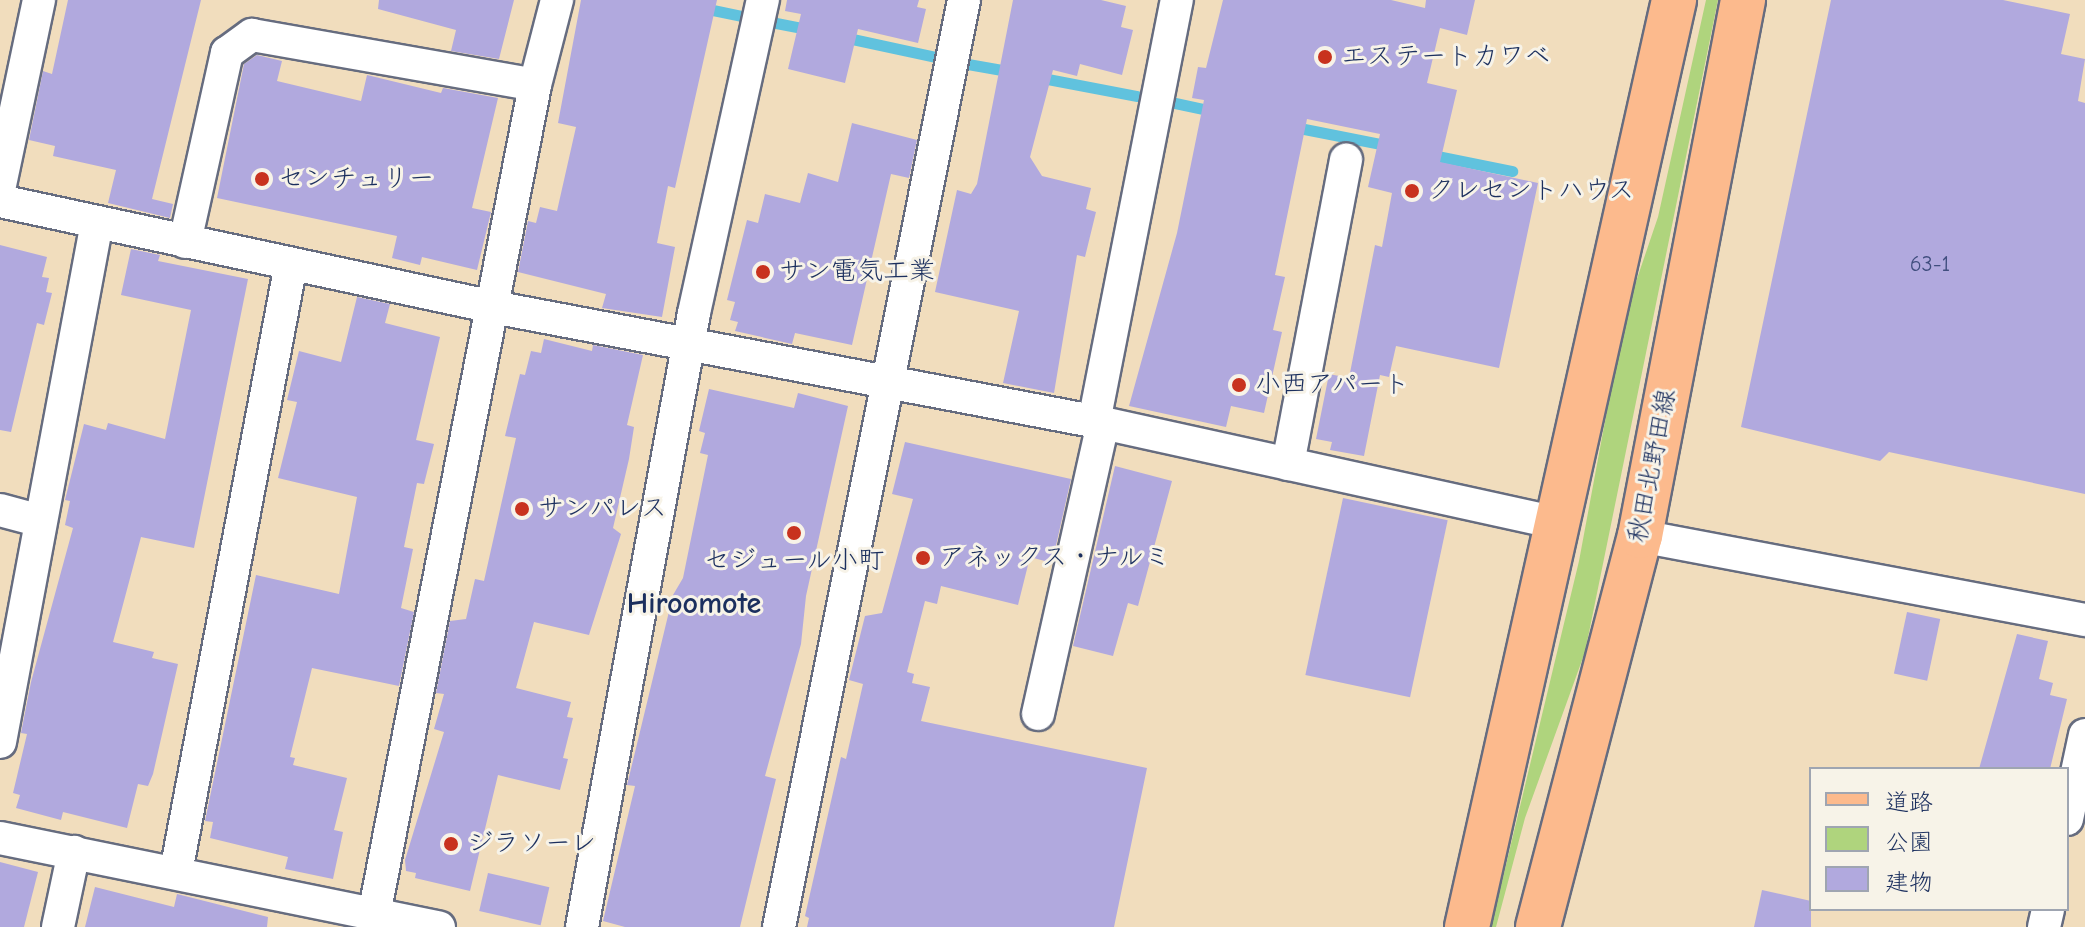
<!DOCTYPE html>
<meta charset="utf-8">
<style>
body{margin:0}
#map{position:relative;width:2085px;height:927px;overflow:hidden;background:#f1ddbd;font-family:"Comic Neue","Klee One",sans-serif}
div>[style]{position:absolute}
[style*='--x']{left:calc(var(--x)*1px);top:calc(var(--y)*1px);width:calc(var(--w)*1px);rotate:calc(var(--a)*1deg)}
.green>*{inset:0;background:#afd47d}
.stream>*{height:11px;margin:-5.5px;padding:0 5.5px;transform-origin:5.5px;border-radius:5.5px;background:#60c2de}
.building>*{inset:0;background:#b1a9de;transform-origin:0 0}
.roads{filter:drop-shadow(2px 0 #666c7f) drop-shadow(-2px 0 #666c7f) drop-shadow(0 2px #666c7f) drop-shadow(0 -2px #666c7f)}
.street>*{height:32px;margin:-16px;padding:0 16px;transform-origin:16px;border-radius:16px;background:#fff}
.primary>*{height:44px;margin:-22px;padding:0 22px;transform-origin:22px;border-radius:22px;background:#fcba8d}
.dots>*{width:22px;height:22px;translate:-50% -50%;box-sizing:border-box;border:4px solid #f7f3e8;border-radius:50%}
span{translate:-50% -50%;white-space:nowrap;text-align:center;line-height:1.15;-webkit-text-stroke:6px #f7f3e8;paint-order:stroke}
.number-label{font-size:22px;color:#404e7e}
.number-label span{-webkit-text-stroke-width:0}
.poi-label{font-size:26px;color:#1b2f5e}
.left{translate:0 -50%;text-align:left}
.street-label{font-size:26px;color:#1b2f5e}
.quarter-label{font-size:30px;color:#1b2f5e;font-weight:700}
.legend{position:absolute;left:1809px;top:767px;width:260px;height:144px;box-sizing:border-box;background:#f7f3e8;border:2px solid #9fa5b1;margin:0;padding:10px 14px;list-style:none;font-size:24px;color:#1b2f5e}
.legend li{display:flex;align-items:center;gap:16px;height:40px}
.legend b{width:40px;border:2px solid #9fa5b1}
</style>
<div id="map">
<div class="green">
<div style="clip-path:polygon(1706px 0,1718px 0,1585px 652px,1525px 818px,1496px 927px,1491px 927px,1579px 561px,1625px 314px,1658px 217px)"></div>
</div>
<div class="stream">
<div style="--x:703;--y:8;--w:45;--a:11.6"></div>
<div style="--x:776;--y:23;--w:36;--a:11"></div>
<div style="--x:843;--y:37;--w:99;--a:12.2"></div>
<div style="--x:962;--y:63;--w:52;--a:10"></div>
<div style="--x:1037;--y:77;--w:102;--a:10.8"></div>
<div style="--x:1175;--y:103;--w:40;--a:12"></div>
<div style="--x:1294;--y:127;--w:99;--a:11.1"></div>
<div style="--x:1427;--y:154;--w:87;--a:11.3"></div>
</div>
<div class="building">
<div style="clip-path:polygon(68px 0,201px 0,152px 199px,173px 204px,170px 218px,108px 203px,116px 170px,53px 156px,55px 146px,29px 140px,43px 71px,52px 74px)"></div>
<div style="clip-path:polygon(379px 0,514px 0,499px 59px,451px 51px,456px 30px,378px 9px)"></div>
<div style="clip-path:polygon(581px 0,717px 0,675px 188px,668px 186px,657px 243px,675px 247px,662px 317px,602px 308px,606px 294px,518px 272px,528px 221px,536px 223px,540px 207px,557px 211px,576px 127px,558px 123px)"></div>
<div style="clip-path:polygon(787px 0,919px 0,917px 7px,926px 9px,918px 43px,858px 29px,845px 83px,788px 69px,801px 14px,785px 11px)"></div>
<div style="clip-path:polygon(1013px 0,1101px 0,1126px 6px,1121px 27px,1133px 30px,1122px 75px,1080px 64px,1077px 76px,1053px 70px,1030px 157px,1042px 176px,1091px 188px,1086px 209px,1096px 212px,1085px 257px,1077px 255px,1054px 393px,1003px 383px,1019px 311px,935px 292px,957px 190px,971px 194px,977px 184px)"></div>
<div style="clip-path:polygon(1223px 0,1391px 0,1425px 8px,1426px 0,1475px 0,1467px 35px,1440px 28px,1427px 83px,1457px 90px,1440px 162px,1538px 183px,1499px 368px,1396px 346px,1389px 377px,1380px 375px,1364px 456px,1330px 450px,1332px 442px,1316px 439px,1329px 374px,1349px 378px,1375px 245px,1382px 247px,1392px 193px,1368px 187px,1380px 134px,1307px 119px,1275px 275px,1285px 277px,1273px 330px,1282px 332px,1264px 413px,1231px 406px,1226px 427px,1129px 406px,1177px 233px,1204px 100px,1192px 98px,1198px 67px,1206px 68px)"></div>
<div style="clip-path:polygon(1831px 0,2003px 0,2070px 14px,2061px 54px,2085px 59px,2078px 101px,2085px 103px,2085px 494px,1889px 452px,1880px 461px,1741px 427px)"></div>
<div style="clip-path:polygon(257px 55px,282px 61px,277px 81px,361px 101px,367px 75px,441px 93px,443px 88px,498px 98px,472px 208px,491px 212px,477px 270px,422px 257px,420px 265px,392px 258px,397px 236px,217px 198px,244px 64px)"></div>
<div style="clip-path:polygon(852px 123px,917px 140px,909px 178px,891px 174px,852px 345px,795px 333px,792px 344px,735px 331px,738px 322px,730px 320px,735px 302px,727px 300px,747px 220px,758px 223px,765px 194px,800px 203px,808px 173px,838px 182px)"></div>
<div style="clip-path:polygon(0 245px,47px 257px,42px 277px,49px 278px,46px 292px,52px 293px,44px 325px,37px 323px,11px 432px,0 430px)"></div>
<div style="clip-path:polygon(131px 249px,160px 255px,158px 261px,248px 279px,194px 548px,141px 537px,113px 642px,154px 652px,152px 658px,178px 664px,153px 774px,148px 786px,138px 784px,127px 828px,63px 812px,61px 820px,16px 808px,20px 795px,13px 793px,27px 734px,21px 733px,31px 682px,73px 528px,65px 525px,70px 501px,65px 500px,84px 424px,106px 430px,108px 423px,165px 439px,191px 310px,121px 295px)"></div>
<div style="clip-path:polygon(357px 297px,390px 304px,385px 323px,440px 337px,416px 440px,434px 444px,424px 484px,417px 483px,404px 547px,413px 549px,401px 608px,414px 612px,399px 686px,312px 668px,290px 757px,295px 758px,293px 765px,347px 778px,334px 830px,343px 832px,333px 879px,285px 869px,288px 857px,210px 838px,213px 822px,205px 821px,256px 575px,339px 594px,357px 497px,278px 478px,297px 402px,287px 400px,299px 351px,341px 362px)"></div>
<div style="clip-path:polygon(544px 339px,592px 351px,593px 345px,643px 355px,627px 425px,634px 427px,629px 459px,613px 528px,621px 534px,589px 635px,534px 622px,516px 688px,571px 702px,567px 717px,573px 718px,563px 758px,568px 759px,560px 790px,498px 775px,470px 891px,415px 878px,416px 873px,406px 871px,405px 860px,444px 732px,434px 729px,444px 694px,436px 693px,450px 621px,466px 619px,475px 579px,484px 581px,516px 438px,505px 436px,520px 374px,525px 375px,531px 351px,541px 353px)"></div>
<div style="clip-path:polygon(709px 389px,794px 408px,798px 393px,848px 406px,806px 596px,801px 644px,765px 776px,776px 779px,740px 927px,625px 927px,603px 921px,635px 786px,627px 785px,629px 777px,673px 595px,683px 578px,708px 455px,700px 453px,705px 433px,699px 431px)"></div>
<div style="clip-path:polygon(905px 442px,1071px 479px,1052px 563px,1030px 557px,1018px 605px,941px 586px,937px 604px,925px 601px,907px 672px,914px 674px,912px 683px,930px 687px,921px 721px,1147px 768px,1114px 927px,807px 927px,809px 918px,805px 916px,841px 757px,846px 759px,863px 684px,849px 680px,865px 616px,882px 613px,913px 499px,892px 494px)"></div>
<div style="clip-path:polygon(1115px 466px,1172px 481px,1138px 606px,1128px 603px,1113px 656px,1073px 646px)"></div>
<div style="left:1343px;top:498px;width:107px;height:181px;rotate:12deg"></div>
<div style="left:1907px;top:612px;width:34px;height:63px;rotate:12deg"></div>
<div style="clip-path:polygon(2017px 634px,2048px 641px,2039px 679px,2053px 683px,2050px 695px,2067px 699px,2050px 769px,1979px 769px)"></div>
<div style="clip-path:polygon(0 862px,38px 872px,24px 927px,0 927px)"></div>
<div style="left:488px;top:873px;width:63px;height:39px;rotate:13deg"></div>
<div style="clip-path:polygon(95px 887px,174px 907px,177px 894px,268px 917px,267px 927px,85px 927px)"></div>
<div style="clip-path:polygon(1762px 890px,1811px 901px,1811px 927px,1754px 927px)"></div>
</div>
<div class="roads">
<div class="street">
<div style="--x:0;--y:185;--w:189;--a:-78.1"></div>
<div style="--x:0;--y:201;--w:504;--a:12.13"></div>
<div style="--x:493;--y:307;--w:621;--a:10.77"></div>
<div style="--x:1103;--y:423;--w:466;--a:12.4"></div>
<div style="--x:185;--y:242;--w:194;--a:-77.5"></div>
<div style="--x:227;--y:53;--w:31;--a:-36"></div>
<div style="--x:252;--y:35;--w:287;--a:10"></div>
<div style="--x:1094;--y:422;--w:430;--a:-78.9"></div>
<div style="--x:1288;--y:464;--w:310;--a:-79.2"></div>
<div style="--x:0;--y:510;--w:39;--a:15"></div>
<div style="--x:1640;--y:536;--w:453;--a:10.7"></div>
<div style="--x:1038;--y:714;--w:298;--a:-77.4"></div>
<div style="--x:0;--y:742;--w:529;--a:-79.43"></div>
<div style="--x:2067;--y:819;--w:86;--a:-77.9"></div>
<div style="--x:0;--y:838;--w:448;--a:11.5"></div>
<div style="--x:176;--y:872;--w:619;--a:-79.29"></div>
<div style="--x:374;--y:915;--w:845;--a:-79.02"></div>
<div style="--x:535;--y:85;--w:88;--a:-75.5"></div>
<div style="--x:58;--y:927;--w:77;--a:-78"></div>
<div style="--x:582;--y:927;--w:624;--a:-79.66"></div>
<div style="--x:694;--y:313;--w:321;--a:-77.6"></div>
<div style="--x:779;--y:927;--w:945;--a:-78.71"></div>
<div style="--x:2044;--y:927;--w:18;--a:-77"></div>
</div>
<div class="primary">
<div style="--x:1467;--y:927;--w:950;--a:-77.41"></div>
<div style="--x:1538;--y:927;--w:404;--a:-75.4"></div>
<div style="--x:1640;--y:536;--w:546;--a:-79.12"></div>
</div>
</div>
<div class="dots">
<div style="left:1325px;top:57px;background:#c8321e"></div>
<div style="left:262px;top:179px;background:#c8321e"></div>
<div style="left:1412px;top:191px;background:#c8321e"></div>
<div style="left:763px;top:272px;background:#c8321e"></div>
<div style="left:1239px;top:385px;background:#c8321e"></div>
<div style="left:522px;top:509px;background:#c8321e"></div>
<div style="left:794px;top:533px;background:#c8321e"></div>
<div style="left:923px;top:558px;background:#c8321e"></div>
<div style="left:451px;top:844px;background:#c8321e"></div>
</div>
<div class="number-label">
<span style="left:1930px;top:265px">63-1</span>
</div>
<div class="poi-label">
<span class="left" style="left:1341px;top:57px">エステートカワベ</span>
<span class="left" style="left:278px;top:179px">センチュリー</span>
<span class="left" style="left:1428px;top:191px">クレセントハウス</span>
<span class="left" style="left:779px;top:272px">サン電気工業</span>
<span class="left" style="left:1255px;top:385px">小西アパート</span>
<span class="left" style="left:538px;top:509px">サンパレス</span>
<span class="left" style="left:939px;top:558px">アネックス・ナルミ</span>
<span style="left:794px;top:561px">セジュール小町</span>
<span class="left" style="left:467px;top:844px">ジラソーレ</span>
</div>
<div class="street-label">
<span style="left:1653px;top:466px;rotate:-79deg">秋田北野田線</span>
</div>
<div class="quarter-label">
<span style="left:694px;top:604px">Hiroomote</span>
</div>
<ul class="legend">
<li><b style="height:10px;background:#fcba8d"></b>道路</li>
<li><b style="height:22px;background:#afd47d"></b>公園</li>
<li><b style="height:22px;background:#b1a9de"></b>建物</li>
</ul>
</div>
